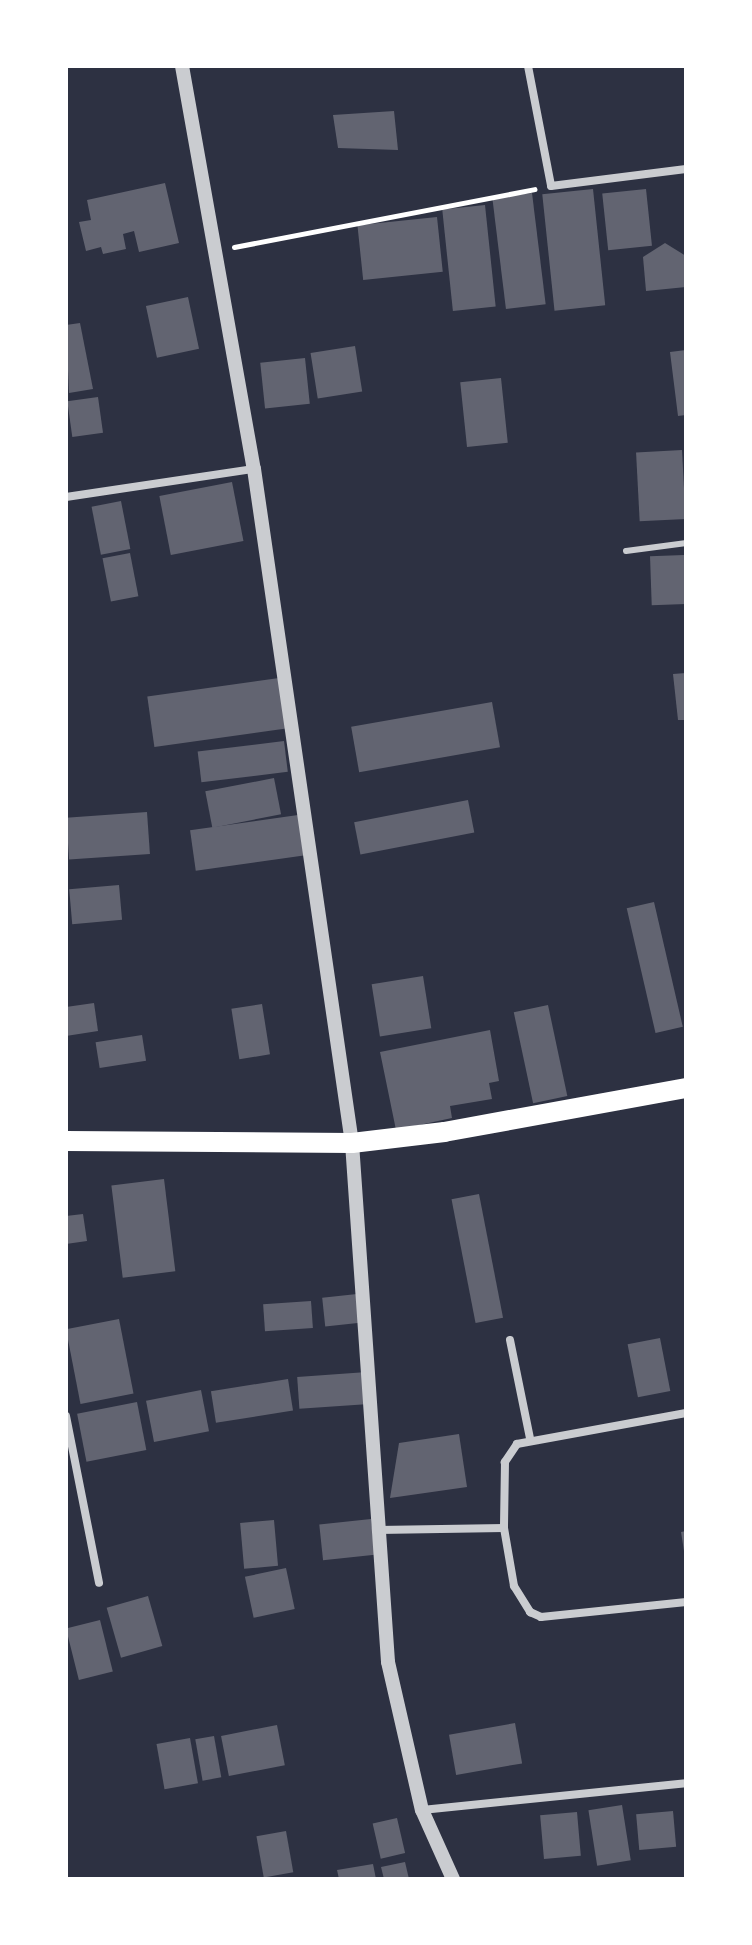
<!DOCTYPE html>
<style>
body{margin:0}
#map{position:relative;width:752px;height:1945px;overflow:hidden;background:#2d3142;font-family:Raleway,sans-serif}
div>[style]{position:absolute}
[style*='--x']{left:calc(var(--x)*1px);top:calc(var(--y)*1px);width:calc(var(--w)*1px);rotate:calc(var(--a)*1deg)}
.building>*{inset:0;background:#626471;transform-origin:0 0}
.path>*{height:5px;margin:-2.5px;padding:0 2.5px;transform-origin:2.5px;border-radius:2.5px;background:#fff}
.service>*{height:6px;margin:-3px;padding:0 3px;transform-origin:3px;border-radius:3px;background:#caccd0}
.minor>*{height:8px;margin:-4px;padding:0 4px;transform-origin:4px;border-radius:4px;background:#caccd0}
.tertiary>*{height:14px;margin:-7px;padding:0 7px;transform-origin:7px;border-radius:7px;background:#caccd0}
.primary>*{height:20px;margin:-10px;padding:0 10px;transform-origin:10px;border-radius:10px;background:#fff}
span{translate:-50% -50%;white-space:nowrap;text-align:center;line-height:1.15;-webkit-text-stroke:8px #fff;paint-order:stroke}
.frame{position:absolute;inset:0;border:68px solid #fff;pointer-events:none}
</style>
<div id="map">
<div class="building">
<div style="clip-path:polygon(394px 111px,398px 150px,338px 148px,333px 115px)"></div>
<div style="clip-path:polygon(165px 183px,179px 243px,139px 252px,134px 231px,123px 234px,126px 249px,103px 254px,101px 247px,86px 251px,79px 222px,91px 220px,87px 200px)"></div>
<div style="left:593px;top:189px;width:117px;height:51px;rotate:84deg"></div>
<div style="left:646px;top:189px;width:57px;height:44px;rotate:84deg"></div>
<div style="left:532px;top:193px;width:112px;height:40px;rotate:83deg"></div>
<div style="left:485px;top:205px;width:102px;height:43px;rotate:84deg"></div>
<div style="left:437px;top:217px;width:55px;height:80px;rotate:84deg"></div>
<div style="clip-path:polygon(665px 243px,686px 256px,686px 287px,646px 291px,643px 257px)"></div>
<div style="left:188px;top:297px;width:53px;height:43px;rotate:78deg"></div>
<div style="clip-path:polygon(80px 323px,93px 389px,69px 393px,66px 325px)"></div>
<div style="left:355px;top:346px;width:46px;height:45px;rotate:81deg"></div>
<div style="clip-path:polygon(686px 350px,686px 415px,678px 416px,670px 352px)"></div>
<div style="left:305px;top:358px;width:46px;height:45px;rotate:84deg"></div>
<div style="left:501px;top:378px;width:65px;height:41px;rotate:84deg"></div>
<div style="left:98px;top:397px;width:36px;height:31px;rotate:82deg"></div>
<div style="left:682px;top:450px;width:69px;height:46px;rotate:87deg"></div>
<div style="left:232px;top:482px;width:60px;height:74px;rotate:79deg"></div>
<div style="left:121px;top:501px;width:49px;height:30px;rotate:79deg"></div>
<div style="left:130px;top:553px;width:44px;height:28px;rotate:79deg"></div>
<div style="left:684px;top:555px;width:49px;height:34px;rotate:88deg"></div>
<div style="clip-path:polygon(686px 673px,686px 720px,678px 720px,673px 674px)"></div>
<div style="left:279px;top:678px;width:51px;height:133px;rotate:82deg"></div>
<div style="left:492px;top:702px;width:46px;height:143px;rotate:80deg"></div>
<div style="left:284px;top:741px;width:31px;height:87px;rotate:83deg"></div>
<div style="left:274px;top:778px;width:37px;height:70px;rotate:79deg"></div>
<div style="left:468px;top:800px;width:33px;height:116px;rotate:79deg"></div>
<div style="left:147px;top:812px;width:42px;height:81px;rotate:86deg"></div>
<div style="left:298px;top:815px;width:41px;height:109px;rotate:82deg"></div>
<div style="left:119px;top:885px;width:35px;height:50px;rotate:85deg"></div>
<div style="left:654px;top:902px;width:128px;height:28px;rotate:77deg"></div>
<div style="left:423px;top:976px;width:53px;height:52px;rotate:81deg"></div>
<div style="clip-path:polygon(94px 1003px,98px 1031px,66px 1036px,66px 1007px)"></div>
<div style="left:262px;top:1004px;width:51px;height:31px;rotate:81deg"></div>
<div style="left:548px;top:1005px;width:93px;height:35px;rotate:78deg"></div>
<div style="clip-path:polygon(490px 1030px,499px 1081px,489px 1083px,492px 1099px,450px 1106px,452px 1118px,396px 1130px,380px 1052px)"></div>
<div style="left:142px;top:1035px;width:26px;height:47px;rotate:81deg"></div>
<div style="left:164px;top:1179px;width:93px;height:53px;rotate:83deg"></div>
<div style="left:479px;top:1194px;width:126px;height:28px;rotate:79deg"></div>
<div style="clip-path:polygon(83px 1214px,87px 1241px,66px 1244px,66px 1216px)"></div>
<div style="left:357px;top:1294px;width:29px;height:35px;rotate:84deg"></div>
<div style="left:311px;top:1301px;width:27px;height:48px;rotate:86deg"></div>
<div style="left:119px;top:1319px;width:76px;height:54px;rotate:79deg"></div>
<div style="left:660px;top:1338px;width:54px;height:33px;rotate:79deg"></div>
<div style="left:367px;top:1372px;width:32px;height:70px;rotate:86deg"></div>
<div style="left:288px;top:1379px;width:32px;height:78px;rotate:81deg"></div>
<div style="left:201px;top:1390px;width:42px;height:56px;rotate:79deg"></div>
<div style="left:137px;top:1402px;width:49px;height:61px;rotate:79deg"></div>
<div style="clip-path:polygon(459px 1434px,467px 1487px,390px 1498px,399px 1443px)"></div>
<div style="left:371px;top:1519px;width:36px;height:52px;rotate:84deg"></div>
<div style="left:274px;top:1520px;width:46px;height:34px;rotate:85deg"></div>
<div style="clip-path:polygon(686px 1531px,686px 1551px,684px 1551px,681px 1532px)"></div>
<div style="left:286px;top:1568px;width:42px;height:42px;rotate:78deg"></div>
<div style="left:148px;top:1596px;width:52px;height:43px;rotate:74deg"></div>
<div style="left:100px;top:1620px;width:53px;height:35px;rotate:76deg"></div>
<div style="left:515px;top:1723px;width:41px;height:67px;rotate:80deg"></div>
<div style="left:277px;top:1725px;width:41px;height:57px;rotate:79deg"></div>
<div style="left:214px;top:1736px;width:42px;height:19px;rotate:80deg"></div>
<div style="left:190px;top:1738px;width:46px;height:34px;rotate:80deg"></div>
<div style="left:622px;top:1805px;width:56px;height:34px;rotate:81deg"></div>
<div style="left:673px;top:1811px;width:36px;height:37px;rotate:85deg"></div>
<div style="left:577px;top:1812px;width:44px;height:37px;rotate:85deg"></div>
<div style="left:397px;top:1818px;width:36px;height:25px;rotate:77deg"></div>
<div style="left:286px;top:1831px;width:42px;height:30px;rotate:80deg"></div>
<div style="clip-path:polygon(405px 1862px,409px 1879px,384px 1879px,381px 1867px)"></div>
<div style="clip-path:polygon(373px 1864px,376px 1879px,339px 1879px,337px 1870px)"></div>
</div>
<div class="path">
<div style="--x:234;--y:247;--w:306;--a:-10.9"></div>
</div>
<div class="service">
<div style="--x:626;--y:551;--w:61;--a:-7.6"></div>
</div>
<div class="minor">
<div style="--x:528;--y:66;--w:122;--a:79.1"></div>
<div style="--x:551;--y:186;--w:136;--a:-7.2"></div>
<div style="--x:66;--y:497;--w:190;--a:-8.5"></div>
<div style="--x:510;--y:1340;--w:100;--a:78.5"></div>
<div style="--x:686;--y:1413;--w:172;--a:169.6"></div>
<div style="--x:517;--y:1444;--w:22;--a:124"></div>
<div style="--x:505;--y:1462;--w:66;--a:90.9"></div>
<div style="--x:504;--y:1528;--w:59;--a:80.2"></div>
<div style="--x:514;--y:1586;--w:31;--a:58"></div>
<div style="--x:530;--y:1612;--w:12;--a:24"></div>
<div style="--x:541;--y:1617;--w:146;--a:-5.9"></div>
<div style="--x:66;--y:1416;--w:170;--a:78.8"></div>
<div style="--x:378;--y:1530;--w:126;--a:-0.9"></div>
<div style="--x:422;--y:1810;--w:265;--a:-5.8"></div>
</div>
<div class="tertiary">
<div style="--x:182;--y:66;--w:409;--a:79.9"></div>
<div style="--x:254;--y:469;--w:681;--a:81.73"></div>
<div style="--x:352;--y:1143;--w:520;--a:86.03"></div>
<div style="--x:388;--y:1662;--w:152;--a:77.1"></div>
<div style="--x:422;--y:1810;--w:76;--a:65.8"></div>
</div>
<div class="primary">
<div style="--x:66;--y:1141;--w:286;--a:0.4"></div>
<div style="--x:352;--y:1143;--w:93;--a:-6.8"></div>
<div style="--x:444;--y:1132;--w:246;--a:-10.3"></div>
</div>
<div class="frame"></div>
</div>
